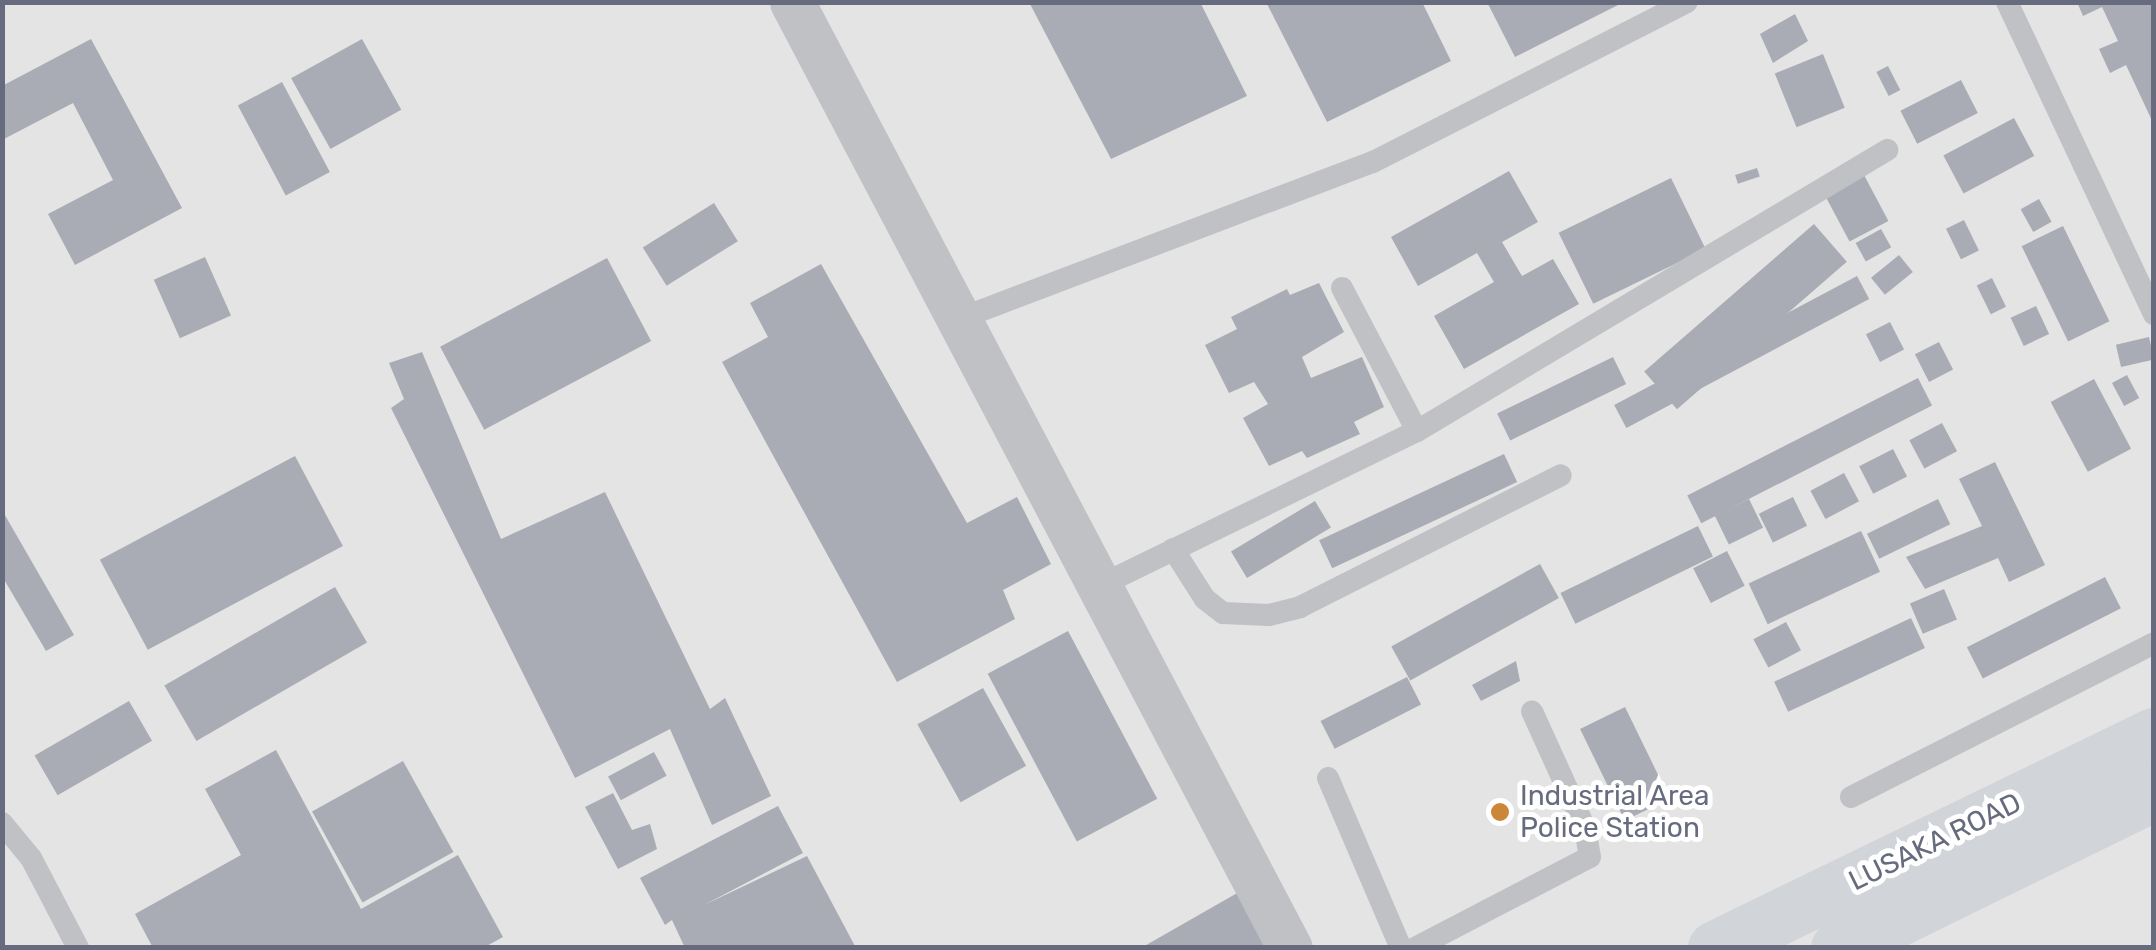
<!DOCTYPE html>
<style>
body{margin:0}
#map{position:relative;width:2156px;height:950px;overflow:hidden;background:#f2f3f0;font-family:Rubik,sans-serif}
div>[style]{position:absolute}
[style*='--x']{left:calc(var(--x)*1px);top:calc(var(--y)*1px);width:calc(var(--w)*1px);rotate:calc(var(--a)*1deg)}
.built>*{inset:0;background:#e3e4e3;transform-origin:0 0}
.building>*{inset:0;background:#a9acb4;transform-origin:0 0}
.lane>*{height:22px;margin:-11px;padding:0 11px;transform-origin:11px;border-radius:11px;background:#c0c1c5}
.street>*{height:45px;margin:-22.5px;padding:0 22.5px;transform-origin:22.5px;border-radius:22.5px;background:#c0c1c5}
.secondary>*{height:55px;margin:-27.5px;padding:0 27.5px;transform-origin:27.5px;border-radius:27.5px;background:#d1d4d8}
.dots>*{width:28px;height:28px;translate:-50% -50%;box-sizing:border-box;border:5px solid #fff;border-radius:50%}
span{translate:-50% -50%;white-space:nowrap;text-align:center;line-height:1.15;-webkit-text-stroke:10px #fff;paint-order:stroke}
.poi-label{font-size:28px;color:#666c7d}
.left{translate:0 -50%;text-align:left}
.street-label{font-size:28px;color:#666c7d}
.frame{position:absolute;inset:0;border:5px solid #666c7d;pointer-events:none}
</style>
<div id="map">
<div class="built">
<div style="left:2px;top:3px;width:2151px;height:944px"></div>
</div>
<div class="building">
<div style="clip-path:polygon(1029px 2px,1200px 2px,1247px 96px,1111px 159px)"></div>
<div style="clip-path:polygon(1266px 2px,1422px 2px,1451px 61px,1327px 122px)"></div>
<div style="clip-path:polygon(1487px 2px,1624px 2px,1515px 57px)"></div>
<div style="clip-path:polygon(2077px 2px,2154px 2px,2154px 125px,2126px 65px,2110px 73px,2099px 49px,2118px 41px,2102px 7px,2083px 16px)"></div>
<div style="clip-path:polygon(1795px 14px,1808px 41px,1773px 63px,1760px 34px)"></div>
<div style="clip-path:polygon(91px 39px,182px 208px,75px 265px,48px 214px,113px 180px,73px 103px,2px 140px,2px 86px)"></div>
<div style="left:362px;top:39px;width:81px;height:81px;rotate:61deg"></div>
<div style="left:1823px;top:54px;width:58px;height:52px;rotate:68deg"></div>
<div style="left:1888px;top:66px;width:27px;height:13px;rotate:63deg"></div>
<div style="left:1961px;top:80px;width:37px;height:68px;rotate:63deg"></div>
<div style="left:282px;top:82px;width:102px;height:50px;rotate:62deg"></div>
<div style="left:2014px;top:118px;width:43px;height:80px;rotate:62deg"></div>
<div style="left:1757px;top:168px;width:9px;height:23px;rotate:72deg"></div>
<div style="clip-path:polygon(1509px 171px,1538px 222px,1502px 242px,1522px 276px,1553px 259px,1579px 304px,1464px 369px,1434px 316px,1494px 282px,1477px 253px,1418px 286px,1391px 237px)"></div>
<div style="left:1864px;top:175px;width:52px;height:44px;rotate:62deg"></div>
<div style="left:1671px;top:178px;width:79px;height:125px;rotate:64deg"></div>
<div style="left:2039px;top:199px;width:26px;height:21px;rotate:61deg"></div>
<div style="left:714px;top:203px;width:45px;height:84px;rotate:58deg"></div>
<div style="left:1964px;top:220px;width:34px;height:20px;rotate:64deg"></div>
<div style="left:1814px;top:224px;width:50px;height:225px;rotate:49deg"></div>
<div style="left:2063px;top:226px;width:106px;height:46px;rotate:64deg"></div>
<div style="left:1881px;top:229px;width:21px;height:29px;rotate:61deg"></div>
<div style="left:1899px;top:255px;width:22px;height:36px;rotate:51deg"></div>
<div style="left:205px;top:257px;width:64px;height:56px;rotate:66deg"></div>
<div style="left:607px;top:258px;width:94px;height:189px;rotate:62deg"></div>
<div style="clip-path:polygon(821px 264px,967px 523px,1017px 497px,1051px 564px,1003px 590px,1015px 619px,897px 682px,722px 362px,768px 337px,750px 303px)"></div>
<div style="left:1857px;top:276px;width:26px;height:275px;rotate:62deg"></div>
<div style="left:1992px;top:278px;width:32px;height:17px;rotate:64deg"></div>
<div style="clip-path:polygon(1319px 283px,1344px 332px,1302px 357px,1311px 378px,1362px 357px,1384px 407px,1354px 422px,1360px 434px,1307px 458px,1302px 451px,1269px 466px,1243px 418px,1268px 404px,1254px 382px,1229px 393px,1205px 345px,1237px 329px,1231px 317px,1287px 289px,1290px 295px)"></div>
<div style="left:2036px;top:306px;width:31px;height:28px;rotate:65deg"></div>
<div style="left:1890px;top:322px;width:31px;height:27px;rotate:63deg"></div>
<div style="left:2149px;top:337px;width:23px;height:34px;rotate:77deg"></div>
<div style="left:1939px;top:342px;width:31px;height:27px;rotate:63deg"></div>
<div style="clip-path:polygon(422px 352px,501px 539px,605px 492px,710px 709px,725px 698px,771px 796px,712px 825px,670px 729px,575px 778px,391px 408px,404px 399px,389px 363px)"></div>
<div style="left:1613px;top:357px;width:30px;height:129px;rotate:64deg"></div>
<div style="left:2127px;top:375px;width:26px;height:17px;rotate:62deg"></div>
<div style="left:1918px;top:378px;width:31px;height:259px;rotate:63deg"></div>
<div style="left:2094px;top:379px;width:79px;height:49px;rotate:62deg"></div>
<div style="left:1942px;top:423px;width:32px;height:37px;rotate:62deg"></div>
<div style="left:1893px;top:449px;width:31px;height:38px;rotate:63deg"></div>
<div style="left:1504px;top:454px;width:31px;height:204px;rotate:65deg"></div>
<div style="left:295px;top:456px;width:102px;height:221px;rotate:62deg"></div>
<div style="clip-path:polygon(1995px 462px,2045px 565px,2009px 582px,1998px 558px,1925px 589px,1906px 557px,1982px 526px,1959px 479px)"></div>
<div style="left:1844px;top:473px;width:32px;height:38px;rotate:62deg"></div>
<div style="left:1793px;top:497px;width:32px;height:38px;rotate:64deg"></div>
<div style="left:1749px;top:499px;width:32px;height:38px;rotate:64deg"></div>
<div style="left:1938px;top:499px;width:28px;height:79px;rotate:64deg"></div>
<div style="left:1315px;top:501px;width:31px;height:98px;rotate:59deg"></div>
<div style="clip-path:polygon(2px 510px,74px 635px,46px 651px,2px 576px)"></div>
<div style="left:1698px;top:526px;width:34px;height:153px;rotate:64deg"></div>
<div style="left:1861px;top:531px;width:45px;height:124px;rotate:65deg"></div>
<div style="left:1727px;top:551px;width:39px;height:38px;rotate:63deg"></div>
<div style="left:1540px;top:564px;width:39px;height:170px;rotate:61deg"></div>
<div style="left:2105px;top:577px;width:35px;height:155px;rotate:63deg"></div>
<div style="left:335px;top:587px;width:64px;height:197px;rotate:60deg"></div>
<div style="left:1944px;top:589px;width:33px;height:37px;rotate:67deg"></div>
<div style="left:1911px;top:618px;width:33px;height:151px;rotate:65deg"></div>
<div style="left:1786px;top:622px;width:32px;height:37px;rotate:62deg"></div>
<div style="left:1068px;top:631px;width:190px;height:91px;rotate:62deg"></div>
<div style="clip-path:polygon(1516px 661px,1520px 681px,1481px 701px,1472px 685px)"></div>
<div style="left:1407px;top:677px;width:31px;height:97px;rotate:63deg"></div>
<div style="left:983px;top:688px;width:89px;height:75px;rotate:61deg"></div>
<div style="left:129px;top:701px;width:46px;height:109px;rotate:60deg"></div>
<div style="left:1625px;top:707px;width:102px;height:50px;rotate:64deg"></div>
<div style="clip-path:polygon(276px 750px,361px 909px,458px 855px,503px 937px,483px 948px,153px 948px,135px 914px,241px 855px,205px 789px)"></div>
<div style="left:654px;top:752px;width:27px;height:52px;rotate:62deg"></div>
<div style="left:403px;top:761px;width:104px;height:104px;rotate:61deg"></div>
<div style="clip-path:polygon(613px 793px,632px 830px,650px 824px,657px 849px,618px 869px,585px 807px)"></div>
<div style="clip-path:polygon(778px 806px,803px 853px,704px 905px,807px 856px,856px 948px,685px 948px,672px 920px,665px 925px,640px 878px)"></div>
<div style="clip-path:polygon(1239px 892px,1270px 948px,1141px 948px)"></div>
</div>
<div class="lane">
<div style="--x:2007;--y:2;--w:345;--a:64.8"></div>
<div style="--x:1342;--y:288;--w:161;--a:62.3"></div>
<div style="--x:959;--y:319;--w:443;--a:-20.8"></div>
<div style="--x:1373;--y:162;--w:352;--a:-27"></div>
<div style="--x:1173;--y:549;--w:59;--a:57.4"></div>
<div style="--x:1205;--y:599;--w:23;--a:38"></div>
<div style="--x:1223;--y:613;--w:46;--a:2.5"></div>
<div style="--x:1269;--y:615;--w:32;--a:-14"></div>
<div style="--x:1300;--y:607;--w:292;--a:-26.8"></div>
<div style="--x:1097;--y:587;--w:356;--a:-26"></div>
<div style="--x:1417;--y:431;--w:548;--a:-30.87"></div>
<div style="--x:1328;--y:778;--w:185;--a:66.8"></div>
<div style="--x:1851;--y:797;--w:340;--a:-26.9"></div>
<div style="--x:2;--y:823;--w:45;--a:50.4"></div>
<div style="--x:31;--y:858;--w:102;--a:62.4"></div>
<div style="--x:1415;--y:948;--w:197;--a:-27.5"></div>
<div style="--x:1590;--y:857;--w:29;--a:-100"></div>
<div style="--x:1585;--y:828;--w:128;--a:-114.4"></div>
</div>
<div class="street">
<div style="--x:792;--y:2;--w:1069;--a:62.24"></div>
</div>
<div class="secondary">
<div style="--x:1715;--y:948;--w:488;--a:-25.9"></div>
<div style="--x:1838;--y:948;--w:352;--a:-26.1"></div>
</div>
<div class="dots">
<div style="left:1500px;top:812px;background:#cc8638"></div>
</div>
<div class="poi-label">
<span class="left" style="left:1520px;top:812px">Industrial Area<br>Police Station</span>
</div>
<div class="street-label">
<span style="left:1935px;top:842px;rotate:-26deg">LUSAKA ROAD</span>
</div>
<div class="frame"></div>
</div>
